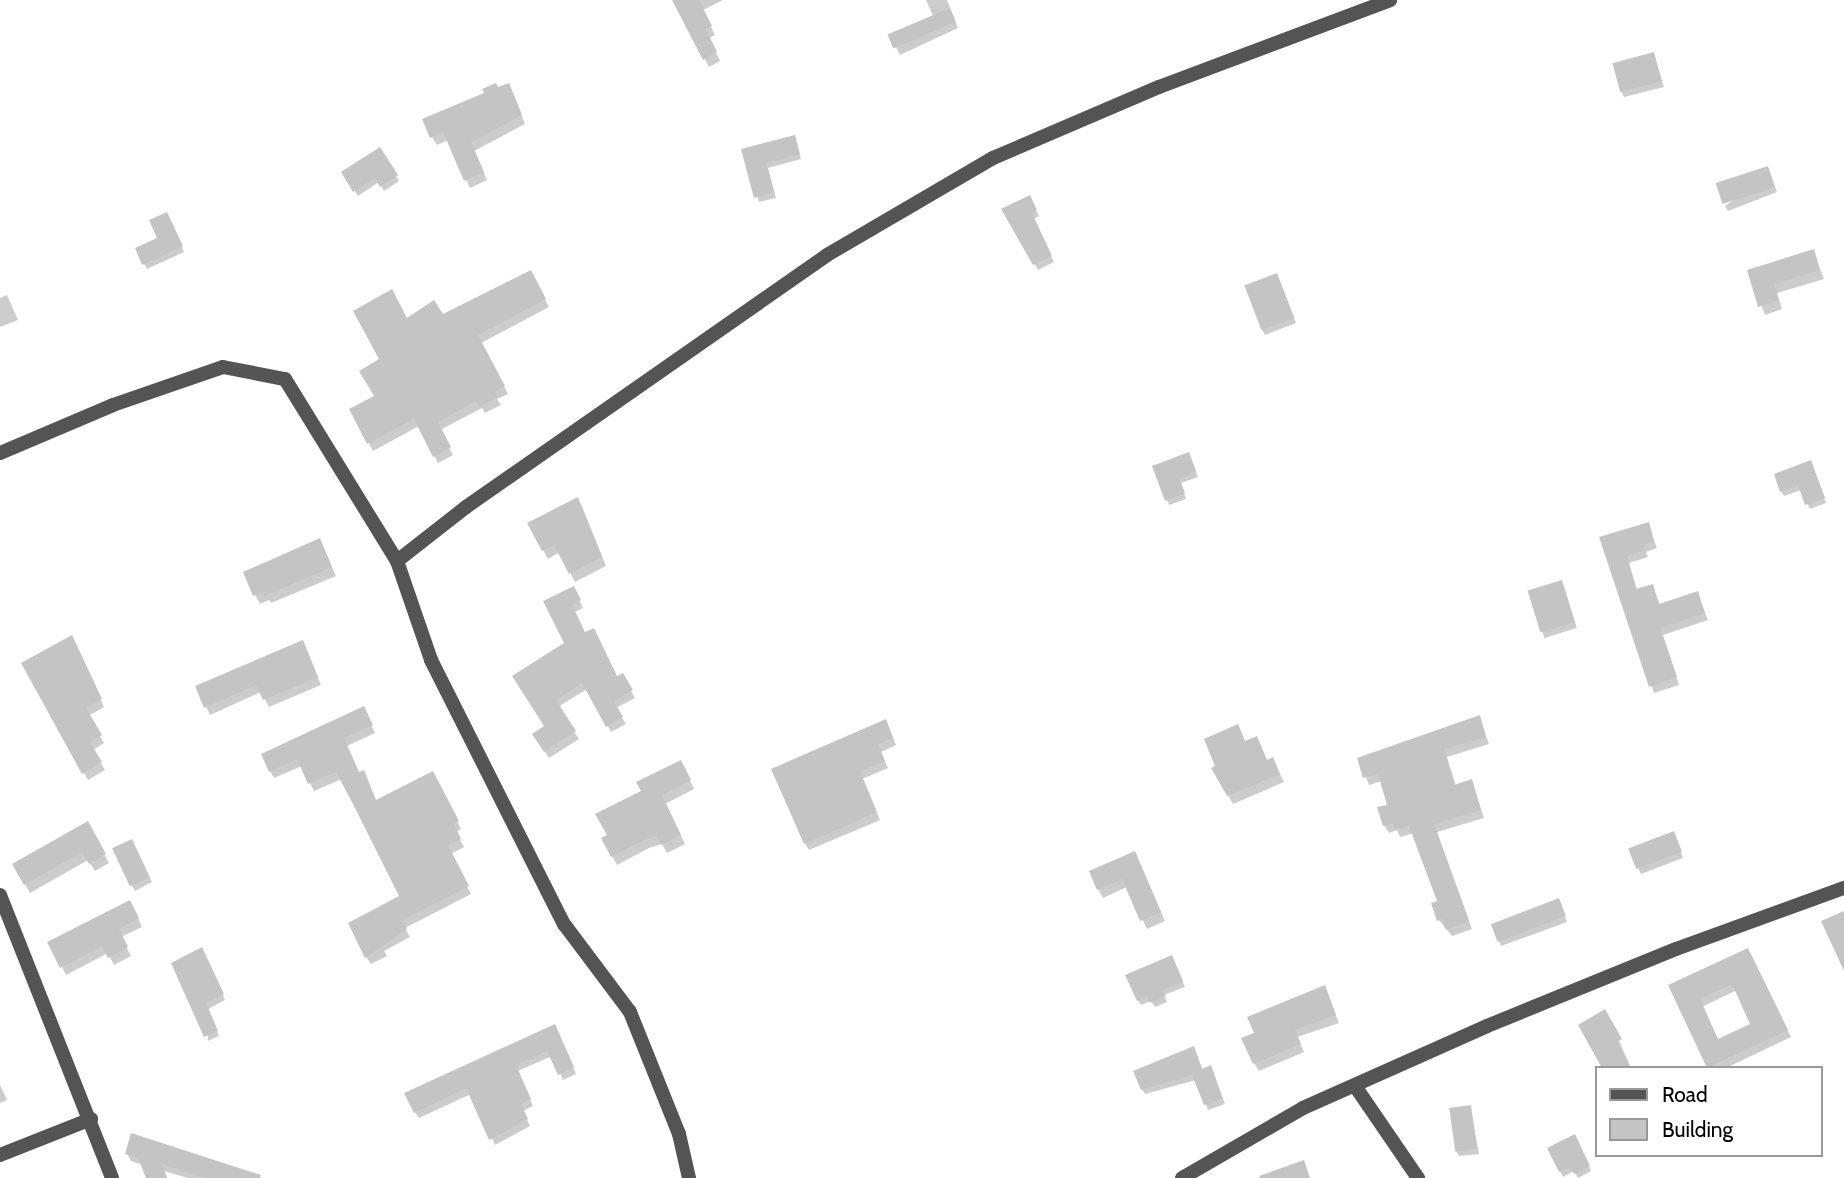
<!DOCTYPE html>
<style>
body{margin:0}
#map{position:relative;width:1844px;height:1178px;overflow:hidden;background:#fff;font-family:Cabin,sans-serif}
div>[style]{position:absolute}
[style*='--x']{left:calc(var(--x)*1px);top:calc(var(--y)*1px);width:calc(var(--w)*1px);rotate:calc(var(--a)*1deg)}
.shadow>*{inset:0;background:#0003;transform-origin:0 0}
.building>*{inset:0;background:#c4c4c4;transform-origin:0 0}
.street>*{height:14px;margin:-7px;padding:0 7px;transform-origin:7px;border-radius:7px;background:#545454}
span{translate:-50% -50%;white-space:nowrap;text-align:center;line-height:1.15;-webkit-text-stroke:6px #fff;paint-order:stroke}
.legend{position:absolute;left:1595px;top:1066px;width:228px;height:91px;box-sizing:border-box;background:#fff;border:2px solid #999;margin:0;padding:9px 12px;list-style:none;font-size:21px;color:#000}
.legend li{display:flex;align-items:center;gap:14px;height:35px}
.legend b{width:35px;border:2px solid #999}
</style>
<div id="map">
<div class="shadow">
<div style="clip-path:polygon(674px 0,723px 0,703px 10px,715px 35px,709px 38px,720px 61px,709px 67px)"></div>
<div style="clip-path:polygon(926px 0,947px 0,958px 28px,900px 55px,891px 38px,934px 18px)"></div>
<div style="clip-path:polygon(1653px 54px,1664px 87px,1624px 97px,1621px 91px)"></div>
<div style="clip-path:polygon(498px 89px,513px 93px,525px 124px,474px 151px,487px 180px,470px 188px,448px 140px,437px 145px,432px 137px)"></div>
<div style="clip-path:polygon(794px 137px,801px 159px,768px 168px,776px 198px,759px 202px,744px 150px)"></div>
<div style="clip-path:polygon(380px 149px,399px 181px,384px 191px,379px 182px,358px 196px,343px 173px)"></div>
<div style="clip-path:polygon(1770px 173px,1777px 192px,1728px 211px,1725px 206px)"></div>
<div style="clip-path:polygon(1029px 197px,1039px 216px,1033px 219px,1054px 262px,1038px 270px,1004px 209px)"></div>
<div style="clip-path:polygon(170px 219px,184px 252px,147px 269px,144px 264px)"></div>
<div style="clip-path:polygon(1813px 251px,1824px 279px,1777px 293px,1782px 309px,1765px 315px,1749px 271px)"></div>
<div style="clip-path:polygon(530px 272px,549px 307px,481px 343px,508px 394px,497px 399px,501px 405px,485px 413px,482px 408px,440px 430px,453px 455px,438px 463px,419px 426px,373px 451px,351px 410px,376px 396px,382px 360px,406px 320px,442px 316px)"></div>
<div style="clip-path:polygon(1279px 280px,1296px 323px,1265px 335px,1262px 330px)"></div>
<div style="clip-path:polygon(7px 295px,18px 320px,0 327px,0 298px)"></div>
<div style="clip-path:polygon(1191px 459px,1198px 477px,1181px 483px,1186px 499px,1169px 505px,1154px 467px)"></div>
<div style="clip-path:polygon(1813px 467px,1826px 503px,1810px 509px,1801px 490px,1784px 496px,1781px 491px)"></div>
<div style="clip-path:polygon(582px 507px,606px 566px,575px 582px,560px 552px,548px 559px,543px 550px)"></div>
<div style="clip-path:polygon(1648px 524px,1657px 548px,1646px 552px,1648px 557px,1629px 563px,1637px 590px,1652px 586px,1660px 605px,1697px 593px,1708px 620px,1663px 635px,1679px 685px,1654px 693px,1602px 538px)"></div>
<div style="clip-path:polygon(324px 549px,336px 576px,271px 603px,269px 600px,260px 604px,255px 595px)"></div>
<div style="left:1562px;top:582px;width:48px;height:34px;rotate:72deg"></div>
<div style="clip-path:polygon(577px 595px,583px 608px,575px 612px,585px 634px,617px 678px,622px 675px,635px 698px,616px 708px,626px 724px,611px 732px,587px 689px,558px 707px,579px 739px,549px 758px,538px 741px,546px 727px,566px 644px,546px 602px)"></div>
<div style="clip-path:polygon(72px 637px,104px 707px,88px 716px,104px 743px,93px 750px,105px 770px,88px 780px,23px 664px)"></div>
<div style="clip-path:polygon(306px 650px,321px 685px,269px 707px,261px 692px,210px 715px,197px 687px)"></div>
<div style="clip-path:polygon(367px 716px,375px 733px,347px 746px,359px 774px,376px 802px,437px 781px,461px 829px,456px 832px,464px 847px,451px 854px,471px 894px,405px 928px,410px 937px,384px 951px,387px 956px,371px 964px,366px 957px,401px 897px,342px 779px,314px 791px,302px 766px,274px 778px,270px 771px)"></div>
<div style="clip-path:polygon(1479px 717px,1489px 744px,1447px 757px,1456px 786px,1472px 782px,1484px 818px,1437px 832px,1472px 929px,1452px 936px,1439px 920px,1439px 902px,1414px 833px,1400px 837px,1397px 830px,1389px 833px,1384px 825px,1389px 806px,1382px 781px,1369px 785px,1359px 759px)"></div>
<div style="clip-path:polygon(889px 728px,896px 745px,881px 752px,888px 768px,862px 779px,880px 820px,809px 850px,805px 843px)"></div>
<div style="clip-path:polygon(1246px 743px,1277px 768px,1284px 782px,1233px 804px,1213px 769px)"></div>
<div style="clip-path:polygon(685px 770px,694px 789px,665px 804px,685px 844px,667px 853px,662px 844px,649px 848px,617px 865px,603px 839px)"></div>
<div style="clip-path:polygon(87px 823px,109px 863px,95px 871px,88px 860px,30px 893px,14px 865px)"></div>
<div style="clip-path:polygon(1676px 838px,1683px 858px,1641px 874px,1638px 868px)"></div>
<div style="clip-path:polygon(131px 841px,152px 882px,135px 891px,132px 886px)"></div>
<div style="clip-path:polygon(1139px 862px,1165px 921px,1147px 929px,1127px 887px,1103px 898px,1098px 889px)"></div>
<div style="clip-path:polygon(1561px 905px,1567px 922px,1501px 946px,1493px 924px)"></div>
<div style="clip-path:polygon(134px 910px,142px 927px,121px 937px,131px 956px,114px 965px,108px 953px,66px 975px,62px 967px)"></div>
<div style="clip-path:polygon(204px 954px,225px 1000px,208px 1009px,219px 1036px,208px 1041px)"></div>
<div style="clip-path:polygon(evenodd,1751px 957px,1791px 1037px,1726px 1068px,1709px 1068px,1671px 986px,1751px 957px,1737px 990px,1752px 1025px,1718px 1041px,1702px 1007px,1737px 990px)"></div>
<div style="clip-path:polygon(1174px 962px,1185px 987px,1164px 995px,1167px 1002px,1155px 1007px,1151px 1001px,1141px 1005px,1138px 1000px)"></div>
<div style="clip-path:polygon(1324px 987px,1339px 1023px,1297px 1037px,1304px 1052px,1259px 1071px,1254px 1063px,1256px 1033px)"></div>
<div style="clip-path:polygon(1609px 1018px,1631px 1068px,1606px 1068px)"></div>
<div style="clip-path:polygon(558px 1033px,576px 1074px,563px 1080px,552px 1056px,518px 1071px,533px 1106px,523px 1111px,530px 1126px,495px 1145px,471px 1094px,419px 1118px,415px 1112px)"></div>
<div style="clip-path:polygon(1196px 1054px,1203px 1071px,1213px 1073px,1225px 1104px,1208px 1110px,1196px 1080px,1145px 1094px,1142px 1089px)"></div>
<div style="clip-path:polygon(0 1085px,7px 1100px,0 1103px)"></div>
<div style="clip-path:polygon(1470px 1107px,1479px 1154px,1459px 1156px,1456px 1151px)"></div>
<div style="clip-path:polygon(1577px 1141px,1591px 1171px,1578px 1178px,1574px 1171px,1563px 1177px,1560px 1171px)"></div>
<div style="clip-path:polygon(127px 1153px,243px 1178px,188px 1178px,164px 1171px,167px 1178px,148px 1178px,143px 1165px,131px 1161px)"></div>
</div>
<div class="building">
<div style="clip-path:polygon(672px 0,699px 0,712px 26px,706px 29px,717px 52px,703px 60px)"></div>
<div style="left:950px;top:8px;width:15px;height:68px;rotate:67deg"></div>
<div style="left:1654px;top:52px;width:30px;height:43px;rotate:75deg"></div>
<div style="clip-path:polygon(496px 83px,498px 87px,509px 83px,522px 115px,471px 142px,484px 172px,464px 181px,443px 132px,430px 138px,422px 119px,484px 93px,482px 89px)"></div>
<div style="clip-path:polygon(795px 135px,800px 154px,766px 163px,774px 192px,754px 198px,741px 149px)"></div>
<div style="clip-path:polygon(380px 147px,398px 175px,380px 187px,375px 178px,353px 192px,341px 172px)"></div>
<div style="left:1768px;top:166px;width:22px;height:55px;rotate:72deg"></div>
<div style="clip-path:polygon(1030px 195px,1037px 210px,1032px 213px,1052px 256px,1033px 265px,1001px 209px)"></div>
<div style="clip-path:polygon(167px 212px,183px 246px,142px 265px,135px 248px,157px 238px,149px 220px)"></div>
<div style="clip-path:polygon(1814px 249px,1820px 270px,1774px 284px,1779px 300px,1758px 307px,1747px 270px)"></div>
<div style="clip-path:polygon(531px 270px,546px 299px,478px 335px,505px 386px,495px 391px,498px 397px,479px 407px,476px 401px,438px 422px,451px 447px,433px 457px,414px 419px,367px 444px,349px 409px,374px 396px,359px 371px,379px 359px,353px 311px,392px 289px,407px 318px,434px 300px,443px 314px)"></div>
<div style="left:1277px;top:273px;width:48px;height:35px;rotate:69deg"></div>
<div style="clip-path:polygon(1189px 452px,1196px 471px,1179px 478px,1185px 493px,1165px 501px,1152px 466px)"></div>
<div style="clip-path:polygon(1811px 460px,1825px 498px,1805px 505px,1798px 485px,1780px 492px,1774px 474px)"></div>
<div style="clip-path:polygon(578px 497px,602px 557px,569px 574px,554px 545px,542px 551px,527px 523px)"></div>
<div style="clip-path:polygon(1649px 522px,1654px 541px,1644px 545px,1645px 550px,1627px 556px,1636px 589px,1653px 584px,1659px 604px,1698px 591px,1705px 613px,1660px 628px,1677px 677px,1649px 687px,1599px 537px)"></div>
<div style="clip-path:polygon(320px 538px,332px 567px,264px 596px,263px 592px,253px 596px,243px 572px)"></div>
<div style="left:1562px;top:580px;width:44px;height:36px;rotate:73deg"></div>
<div style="clip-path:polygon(574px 586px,581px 600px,572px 605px,585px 632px,594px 628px,617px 676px,623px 673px,633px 690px,614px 701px,623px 717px,606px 727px,582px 683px,556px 700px,576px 731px,544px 752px,532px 734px,544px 726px,512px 676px,564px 643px,543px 601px)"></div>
<div style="clip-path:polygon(72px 635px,102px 699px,86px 708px,102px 735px,90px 742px,102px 762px,82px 774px,21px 663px)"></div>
<div style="clip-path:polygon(303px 640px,318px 677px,263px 700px,256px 685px,204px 708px,195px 686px)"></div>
<div style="clip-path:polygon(364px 706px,373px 725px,344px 738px,359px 772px,364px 770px,376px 800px,433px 771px,459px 821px,454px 824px,461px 839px,448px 845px,469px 886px,402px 920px,407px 929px,365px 958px,348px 923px,399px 896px,353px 804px,336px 772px,308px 784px,297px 759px,269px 772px,261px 754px)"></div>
<div style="clip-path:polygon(1480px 715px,1486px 737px,1444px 749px,1454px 785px,1472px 779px,1481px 810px,1434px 824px,1469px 921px,1446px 930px,1442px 919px,1437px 921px,1431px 903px,1437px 901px,1409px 826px,1395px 830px,1393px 823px,1383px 826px,1377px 807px,1387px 805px,1378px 774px,1363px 778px,1357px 758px)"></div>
<div style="clip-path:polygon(886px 719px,893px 738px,878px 744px,885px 761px,860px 771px,877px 812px,804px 844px,771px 769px)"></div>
<div style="clip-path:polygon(1238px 724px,1245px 741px,1257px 736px,1267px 760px,1273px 757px,1280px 774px,1227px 796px,1211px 768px,1215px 766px,1204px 739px)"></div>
<div style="clip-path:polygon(681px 760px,691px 780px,662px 795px,681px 835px,661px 845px,657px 836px,644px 840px,611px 857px,601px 838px,607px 835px,595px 814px,641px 791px,636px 782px)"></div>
<div style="clip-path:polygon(88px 821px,106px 854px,89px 864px,82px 852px,24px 885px,12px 864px)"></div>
<div style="left:1674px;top:831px;width:22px;height:49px;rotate:69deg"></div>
<div style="left:132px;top:839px;width:42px;height:22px;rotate:65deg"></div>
<div style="clip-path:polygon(1135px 851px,1161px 912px,1140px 921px,1122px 879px,1097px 890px,1089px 871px)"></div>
<div style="left:1559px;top:898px;width:19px;height:73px;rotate:69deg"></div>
<div style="clip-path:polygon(130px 900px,139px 918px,119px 929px,128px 947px,108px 958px,102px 946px,60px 968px,47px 942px)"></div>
<div style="clip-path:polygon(1844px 911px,1844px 971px,1821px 921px)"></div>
<div style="clip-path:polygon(202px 947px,224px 994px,206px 1003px,218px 1031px,204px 1037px,171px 963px)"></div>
<div style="clip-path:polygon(evenodd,1748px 948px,1788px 1030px,1707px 1068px,1668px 985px,1748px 948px,1732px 984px,1750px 1024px,1718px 1039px,1700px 999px,1732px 984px)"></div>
<div style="clip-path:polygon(1172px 955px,1183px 981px,1163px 990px,1166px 996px,1150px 1003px,1147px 996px,1137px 1001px,1125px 975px)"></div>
<div style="clip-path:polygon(1325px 985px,1336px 1015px,1295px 1030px,1301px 1044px,1253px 1064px,1241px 1038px,1254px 1033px,1247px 1017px)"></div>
<div style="clip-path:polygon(1605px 1009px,1622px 1039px,1617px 1042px,1631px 1068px,1602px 1068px,1578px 1025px)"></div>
<div style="clip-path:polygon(555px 1024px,574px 1067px,558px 1075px,547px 1051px,516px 1065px,531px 1099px,521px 1104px,528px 1119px,489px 1140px,466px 1088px,414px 1113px,404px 1093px)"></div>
<div style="clip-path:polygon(1194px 1046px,1202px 1069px,1211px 1065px,1223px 1099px,1204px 1105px,1192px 1075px,1141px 1090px,1133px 1071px)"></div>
<div style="left:1471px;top:1105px;width:44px;height:22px;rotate:82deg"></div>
<div style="clip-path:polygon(131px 1133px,261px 1175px,260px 1178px,205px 1178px,162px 1164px,167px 1178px,146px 1178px,138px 1158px,125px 1154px)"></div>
<div style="clip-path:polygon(1575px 1134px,1590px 1166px,1574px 1174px,1570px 1167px,1559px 1172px,1547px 1148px)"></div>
<div style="clip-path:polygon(1304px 1160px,1310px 1178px,1260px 1178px,1259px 1176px)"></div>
</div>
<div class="street">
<div style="--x:0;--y:453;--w:123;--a:-23"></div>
<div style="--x:113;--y:405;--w:116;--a:-19.1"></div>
<div style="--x:223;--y:367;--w:63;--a:11"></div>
<div style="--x:285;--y:379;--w:214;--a:58.4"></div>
<div style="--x:397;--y:561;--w:105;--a:71"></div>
<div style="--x:431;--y:660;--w:296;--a:63.3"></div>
<div style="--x:564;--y:924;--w:110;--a:53.1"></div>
<div style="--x:630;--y:1012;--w:131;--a:68.1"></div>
<div style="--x:679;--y:1134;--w:45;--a:77.2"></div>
<div style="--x:397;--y:561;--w:88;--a:-38"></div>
<div style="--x:466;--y:507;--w:440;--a:-34.9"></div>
<div style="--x:827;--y:255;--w:192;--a:-30.3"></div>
<div style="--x:993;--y:158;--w:181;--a:-23.2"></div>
<div style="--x:1159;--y:87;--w:247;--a:-20.6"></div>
<div style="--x:0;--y:895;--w:304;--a:68.4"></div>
<div style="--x:1355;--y:1086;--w:112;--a:55.6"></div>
<div style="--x:0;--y:1155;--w:98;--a:-21.6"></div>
<div style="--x:1182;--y:1178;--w:140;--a:-30"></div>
<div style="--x:1303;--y:1108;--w:201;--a:-24"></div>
<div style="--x:1487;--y:1026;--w:204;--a:-22.2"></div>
<div style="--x:1676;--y:949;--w:179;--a:-20"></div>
</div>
<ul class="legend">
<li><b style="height:9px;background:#545454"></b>Road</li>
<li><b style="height:19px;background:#c4c4c4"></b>Building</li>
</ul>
</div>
